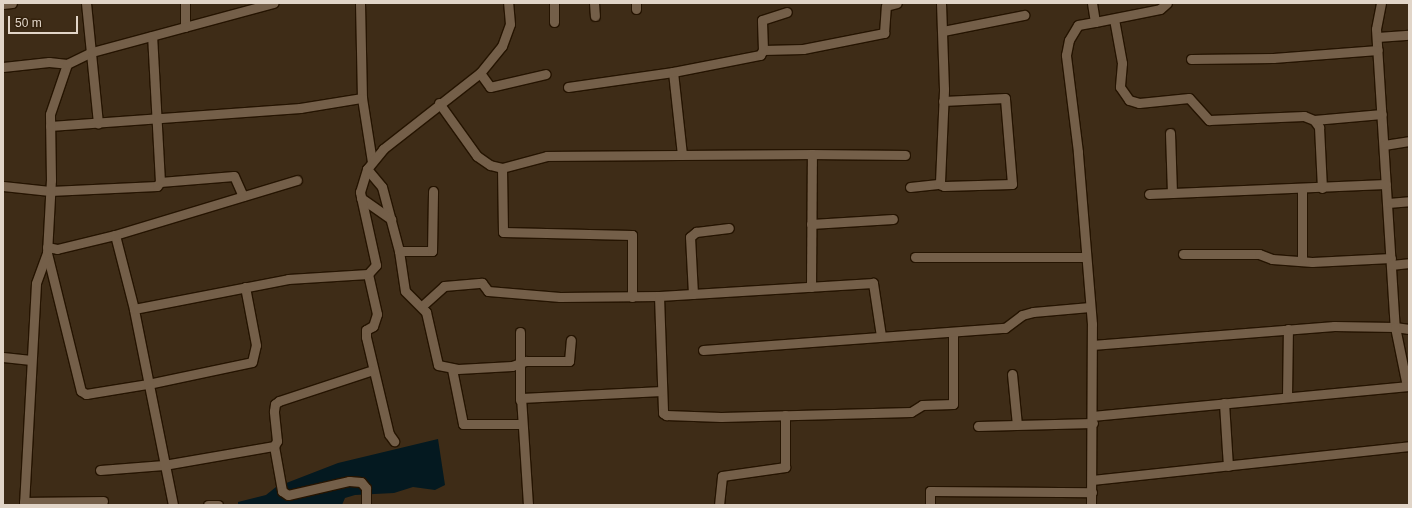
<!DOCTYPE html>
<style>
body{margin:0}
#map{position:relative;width:1412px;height:508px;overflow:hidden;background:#3e2c17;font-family:Helvetica,sans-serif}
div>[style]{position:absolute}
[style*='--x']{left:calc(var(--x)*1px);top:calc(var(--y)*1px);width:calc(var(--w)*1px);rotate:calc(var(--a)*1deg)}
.water>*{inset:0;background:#041920}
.roads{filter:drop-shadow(1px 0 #251401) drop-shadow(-1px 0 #251401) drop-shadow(0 1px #251401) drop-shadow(0 -1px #251401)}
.street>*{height:9px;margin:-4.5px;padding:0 4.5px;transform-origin:4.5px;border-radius:4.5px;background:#745f49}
span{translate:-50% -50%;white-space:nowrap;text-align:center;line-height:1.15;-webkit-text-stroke:4px #34220d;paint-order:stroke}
.frame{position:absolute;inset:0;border:4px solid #e1d5c8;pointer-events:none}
.scale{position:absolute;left:8px;top:16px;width:70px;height:18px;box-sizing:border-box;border:2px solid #e1d5c8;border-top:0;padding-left:5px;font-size:12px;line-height:14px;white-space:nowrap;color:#e1d5c8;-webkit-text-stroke:3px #34220d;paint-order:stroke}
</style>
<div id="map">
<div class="water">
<div style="clip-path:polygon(438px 439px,445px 485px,435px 490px,413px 487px,394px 493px,355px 495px,345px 498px,342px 505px,238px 505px,238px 502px,266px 495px,276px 487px,338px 463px)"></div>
</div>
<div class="roads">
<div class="street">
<div style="--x:86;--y:3;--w:121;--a:84.3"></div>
<div style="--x:360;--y:3;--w:95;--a:88.8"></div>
<div style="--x:362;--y:98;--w:65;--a:81.1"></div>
<div style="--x:594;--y:3;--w:13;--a:86"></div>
<div style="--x:1381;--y:3;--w:26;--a:101"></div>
<div style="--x:1376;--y:29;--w:299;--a:86.4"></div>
<div style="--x:1395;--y:327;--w:14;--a:8"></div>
<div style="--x:3;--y:4;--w:9;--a:-6"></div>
<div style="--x:636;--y:9;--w:6;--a:-90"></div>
<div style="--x:1114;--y:19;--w:45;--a:79.7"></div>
<div style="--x:1122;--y:63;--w:24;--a:95"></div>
<div style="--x:1120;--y:87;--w:16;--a:55"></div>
<div style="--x:1129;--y:100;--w:10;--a:17"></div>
<div style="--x:1139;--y:103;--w:50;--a:-5.7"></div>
<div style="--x:1189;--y:98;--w:30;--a:48"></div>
<div style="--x:1209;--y:120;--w:95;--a:-2.4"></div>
<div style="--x:1304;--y:116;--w:11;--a:22"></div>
<div style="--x:1314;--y:120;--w:9;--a:54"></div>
<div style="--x:1319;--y:127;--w:61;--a:87.2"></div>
<div style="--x:554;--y:22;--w:19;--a:-90"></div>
<div style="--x:1095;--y:22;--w:66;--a:-11.3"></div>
<div style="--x:1160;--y:9;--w:9;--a:-41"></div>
<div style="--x:185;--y:27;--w:24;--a:-90"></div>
<div style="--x:943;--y:31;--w:83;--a:-11.2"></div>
<div style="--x:1377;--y:37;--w:32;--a:-4"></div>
<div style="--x:763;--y:50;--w:40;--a:-1.4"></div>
<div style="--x:803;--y:49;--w:83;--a:-11.2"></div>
<div style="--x:884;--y:33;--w:27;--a:-86"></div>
<div style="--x:886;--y:6;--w:11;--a:-15"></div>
<div style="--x:1191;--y:59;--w:82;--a:-0.7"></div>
<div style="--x:1273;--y:58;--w:105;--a:-4.4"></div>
<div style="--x:3;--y:67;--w:46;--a:-6.2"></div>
<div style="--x:49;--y:62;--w:18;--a:6"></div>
<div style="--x:673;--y:72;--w:83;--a:83.8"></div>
<div style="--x:480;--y:73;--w:17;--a:54"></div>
<div style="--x:490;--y:87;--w:57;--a:-13.1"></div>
<div style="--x:568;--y:87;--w:106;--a:-8.1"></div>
<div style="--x:673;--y:72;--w:89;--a:-11.1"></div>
<div style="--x:760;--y:55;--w:6;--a:-59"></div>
<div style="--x:763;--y:50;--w:30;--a:-92"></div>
<div style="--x:762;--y:20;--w:26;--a:-18"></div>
<div style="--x:439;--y:103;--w:65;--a:54.4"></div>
<div style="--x:477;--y:156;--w:16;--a:35"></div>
<div style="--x:490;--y:165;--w:12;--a:14"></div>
<div style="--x:502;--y:168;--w:47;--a:-14.9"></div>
<div style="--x:547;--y:156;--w:265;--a:-0.4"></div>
<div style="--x:1314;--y:120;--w:68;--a:-5"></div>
<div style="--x:50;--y:126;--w:251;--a:-4.1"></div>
<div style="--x:300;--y:108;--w:63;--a:-9.2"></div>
<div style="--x:1170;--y:133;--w:60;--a:88.1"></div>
<div style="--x:1384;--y:145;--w:25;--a:-9"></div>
<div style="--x:502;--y:168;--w:64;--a:89.1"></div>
<div style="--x:503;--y:232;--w:129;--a:1.3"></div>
<div style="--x:632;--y:235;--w:62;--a:90"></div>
<div style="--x:367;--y:169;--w:23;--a:50"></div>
<div style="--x:382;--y:187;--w:66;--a:75.1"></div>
<div style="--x:399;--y:251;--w:40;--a:81.5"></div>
<div style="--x:405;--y:291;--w:30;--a:45"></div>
<div style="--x:426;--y:312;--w:54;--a:77.2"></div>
<div style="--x:438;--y:365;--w:20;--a:11"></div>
<div style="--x:458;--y:369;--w:54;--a:-3.2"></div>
<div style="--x:512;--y:366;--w:15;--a:-20"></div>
<div style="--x:526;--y:361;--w:43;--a:0"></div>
<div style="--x:569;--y:361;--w:21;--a:-85"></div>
<div style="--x:160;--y:182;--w:74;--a:-4.6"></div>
<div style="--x:234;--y:176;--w:22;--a:66"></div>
<div style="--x:939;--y:184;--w:5;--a:22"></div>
<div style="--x:944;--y:186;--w:68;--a:-1.7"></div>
<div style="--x:1012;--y:184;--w:86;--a:-94.7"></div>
<div style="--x:1005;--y:98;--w:62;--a:177.2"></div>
<div style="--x:3;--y:186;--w:47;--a:6.1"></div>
<div style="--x:50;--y:191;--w:107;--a:-2.7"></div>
<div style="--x:157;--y:186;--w:5;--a:-53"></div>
<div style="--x:160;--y:182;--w:146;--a:-93.1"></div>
<div style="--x:910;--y:187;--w:28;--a:-6"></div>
<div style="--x:938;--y:184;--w:3;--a:-45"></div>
<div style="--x:940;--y:182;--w:93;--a:-87.5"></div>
<div style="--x:944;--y:89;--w:86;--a:-92"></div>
<div style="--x:1149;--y:194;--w:237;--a:-2.4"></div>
<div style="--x:361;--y:198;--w:37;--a:35"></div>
<div style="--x:1388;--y:203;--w:21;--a:-5"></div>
<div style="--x:811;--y:224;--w:82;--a:-3.5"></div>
<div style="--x:115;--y:235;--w:76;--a:75.6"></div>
<div style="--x:47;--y:247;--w:10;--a:11"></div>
<div style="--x:57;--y:249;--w:60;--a:-13.6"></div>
<div style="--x:115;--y:235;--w:190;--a:-16.8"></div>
<div style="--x:399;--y:251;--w:33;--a:0"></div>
<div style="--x:432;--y:251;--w:60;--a:-89"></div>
<div style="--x:47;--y:253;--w:142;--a:76.2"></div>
<div style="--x:81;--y:391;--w:6;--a:31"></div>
<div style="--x:86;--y:394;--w:63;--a:-9.2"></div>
<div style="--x:148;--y:384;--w:106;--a:-11.9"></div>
<div style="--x:252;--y:362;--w:17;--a:-77"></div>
<div style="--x:256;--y:345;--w:59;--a:-100.7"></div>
<div style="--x:1183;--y:254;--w:76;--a:0"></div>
<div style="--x:1259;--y:254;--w:14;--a:21"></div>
<div style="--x:1272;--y:259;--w:40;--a:4.3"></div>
<div style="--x:1312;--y:262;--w:79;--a:-2.9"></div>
<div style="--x:915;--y:257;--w:171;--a:0"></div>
<div style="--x:1302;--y:261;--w:73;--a:-90"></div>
<div style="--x:1391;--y:265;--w:18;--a:-6"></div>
<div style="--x:368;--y:274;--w:41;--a:77.3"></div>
<div style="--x:377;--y:314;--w:13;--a:108"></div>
<div style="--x:373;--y:326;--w:8;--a:150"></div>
<div style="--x:366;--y:330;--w:7;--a:90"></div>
<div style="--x:366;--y:337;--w:100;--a:76.7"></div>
<div style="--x:389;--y:434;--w:9;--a:54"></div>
<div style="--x:811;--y:287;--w:133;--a:-89.6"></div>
<div style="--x:812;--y:154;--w:93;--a:0.6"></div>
<div style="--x:693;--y:294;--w:57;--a:-93"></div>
<div style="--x:690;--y:237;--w:8;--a:-40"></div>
<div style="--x:696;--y:232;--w:33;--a:-7"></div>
<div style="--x:422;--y:306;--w:30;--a:-42"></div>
<div style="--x:444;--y:286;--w:38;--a:-5"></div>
<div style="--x:482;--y:283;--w:10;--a:53"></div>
<div style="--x:488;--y:291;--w:72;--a:4.8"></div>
<div style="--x:560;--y:297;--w:99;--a:-0.6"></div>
<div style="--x:881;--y:336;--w:54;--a:-98.6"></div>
<div style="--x:873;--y:283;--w:214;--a:176.5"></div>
<div style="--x:659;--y:296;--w:117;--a:88"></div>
<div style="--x:663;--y:413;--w:4;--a:34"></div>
<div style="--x:666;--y:415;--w:55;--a:2.1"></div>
<div style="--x:721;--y:417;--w:190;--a:-1.5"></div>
<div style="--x:911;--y:412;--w:13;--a:-32"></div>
<div style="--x:922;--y:405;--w:31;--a:-2"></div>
<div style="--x:953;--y:404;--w:72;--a:-90"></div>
<div style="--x:1092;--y:345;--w:243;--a:-4.5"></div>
<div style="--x:1334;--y:326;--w:61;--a:0.9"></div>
<div style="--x:1395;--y:327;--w:60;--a:78.5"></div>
<div style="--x:703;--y:350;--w:303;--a:-4.2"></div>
<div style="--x:1005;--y:328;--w:21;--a:-37"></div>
<div style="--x:1022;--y:315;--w:11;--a:-15"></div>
<div style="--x:1033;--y:312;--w:57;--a:-5"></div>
<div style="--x:3;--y:357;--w:28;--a:6"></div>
<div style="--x:452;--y:369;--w:56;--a:78.7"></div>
<div style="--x:463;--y:424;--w:59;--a:0"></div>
<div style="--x:1012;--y:374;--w:51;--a:84.4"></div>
<div style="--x:1287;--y:397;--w:68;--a:-89.2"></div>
<div style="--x:520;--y:400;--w:68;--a:-90"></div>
<div style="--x:1224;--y:403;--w:63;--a:86.4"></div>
<div style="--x:1092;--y:416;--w:318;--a:-5.4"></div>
<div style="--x:978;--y:426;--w:115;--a:-1.5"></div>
<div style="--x:274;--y:446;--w:46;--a:79.9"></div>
<div style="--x:282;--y:491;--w:7;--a:34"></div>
<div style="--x:288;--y:495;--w:63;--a:-12.9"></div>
<div style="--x:349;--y:481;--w:12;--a:5"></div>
<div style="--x:361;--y:482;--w:8;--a:50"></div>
<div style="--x:366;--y:488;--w:17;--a:90"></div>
<div style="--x:100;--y:470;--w:64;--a:-4.5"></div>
<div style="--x:164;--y:465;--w:112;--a:-9.8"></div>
<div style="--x:274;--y:446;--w:6;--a:-59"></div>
<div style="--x:277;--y:441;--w:30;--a:-96"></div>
<div style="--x:274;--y:411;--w:7;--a:-82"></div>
<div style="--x:275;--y:404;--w:5;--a:-37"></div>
<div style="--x:279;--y:401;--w:99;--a:-18.3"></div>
<div style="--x:1092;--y:480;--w:319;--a:-6.1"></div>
<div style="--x:24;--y:502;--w:79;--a:-0.7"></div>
<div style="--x:24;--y:505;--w:222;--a:-86.9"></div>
<div style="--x:36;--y:283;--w:32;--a:-70"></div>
<div style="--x:47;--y:253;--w:73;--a:-86.9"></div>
<div style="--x:51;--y:180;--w:66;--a:-90.9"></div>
<div style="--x:50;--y:114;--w:53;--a:-71.2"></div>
<div style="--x:67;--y:64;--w:28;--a:-26"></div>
<div style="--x:92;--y:52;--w:188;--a:-15.1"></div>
<div style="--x:173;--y:505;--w:200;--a:-101.3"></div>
<div style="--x:134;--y:309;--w:157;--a:-11"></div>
<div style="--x:288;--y:279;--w:80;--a:-3.6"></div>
<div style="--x:368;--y:274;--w:12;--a:-48"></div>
<div style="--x:376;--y:265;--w:75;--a:-102.4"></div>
<div style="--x:360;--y:192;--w:24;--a:-73"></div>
<div style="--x:367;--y:169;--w:26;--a:-51"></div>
<div style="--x:383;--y:149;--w:123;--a:-38.1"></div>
<div style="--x:480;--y:73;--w:35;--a:-51"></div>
<div style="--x:502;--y:46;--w:23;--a:-70"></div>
<div style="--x:510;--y:24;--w:21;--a:-95"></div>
<div style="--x:208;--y:505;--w:10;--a:0"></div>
<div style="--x:528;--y:505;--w:107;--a:-93.7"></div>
<div style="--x:521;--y:398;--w:141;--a:-2.8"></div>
<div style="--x:719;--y:505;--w:29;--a:-84"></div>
<div style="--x:722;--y:476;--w:64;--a:-8.1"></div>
<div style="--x:785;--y:467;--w:52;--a:-90"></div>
<div style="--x:930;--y:505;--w:14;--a:-90"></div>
<div style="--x:930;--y:491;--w:162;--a:0.4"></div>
<div style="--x:1091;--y:505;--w:181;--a:-89.7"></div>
<div style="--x:1092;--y:324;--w:173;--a:-94.7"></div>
<div style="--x:1078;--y:152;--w:98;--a:-97.1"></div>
<div style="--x:1066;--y:55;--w:15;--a:-79"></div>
<div style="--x:1069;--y:40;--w:17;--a:-59"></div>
<div style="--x:1078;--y:25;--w:17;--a:-10"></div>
<div style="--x:1095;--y:22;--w:19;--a:-99"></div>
</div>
</div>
<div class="frame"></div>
<div class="scale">50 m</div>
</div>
